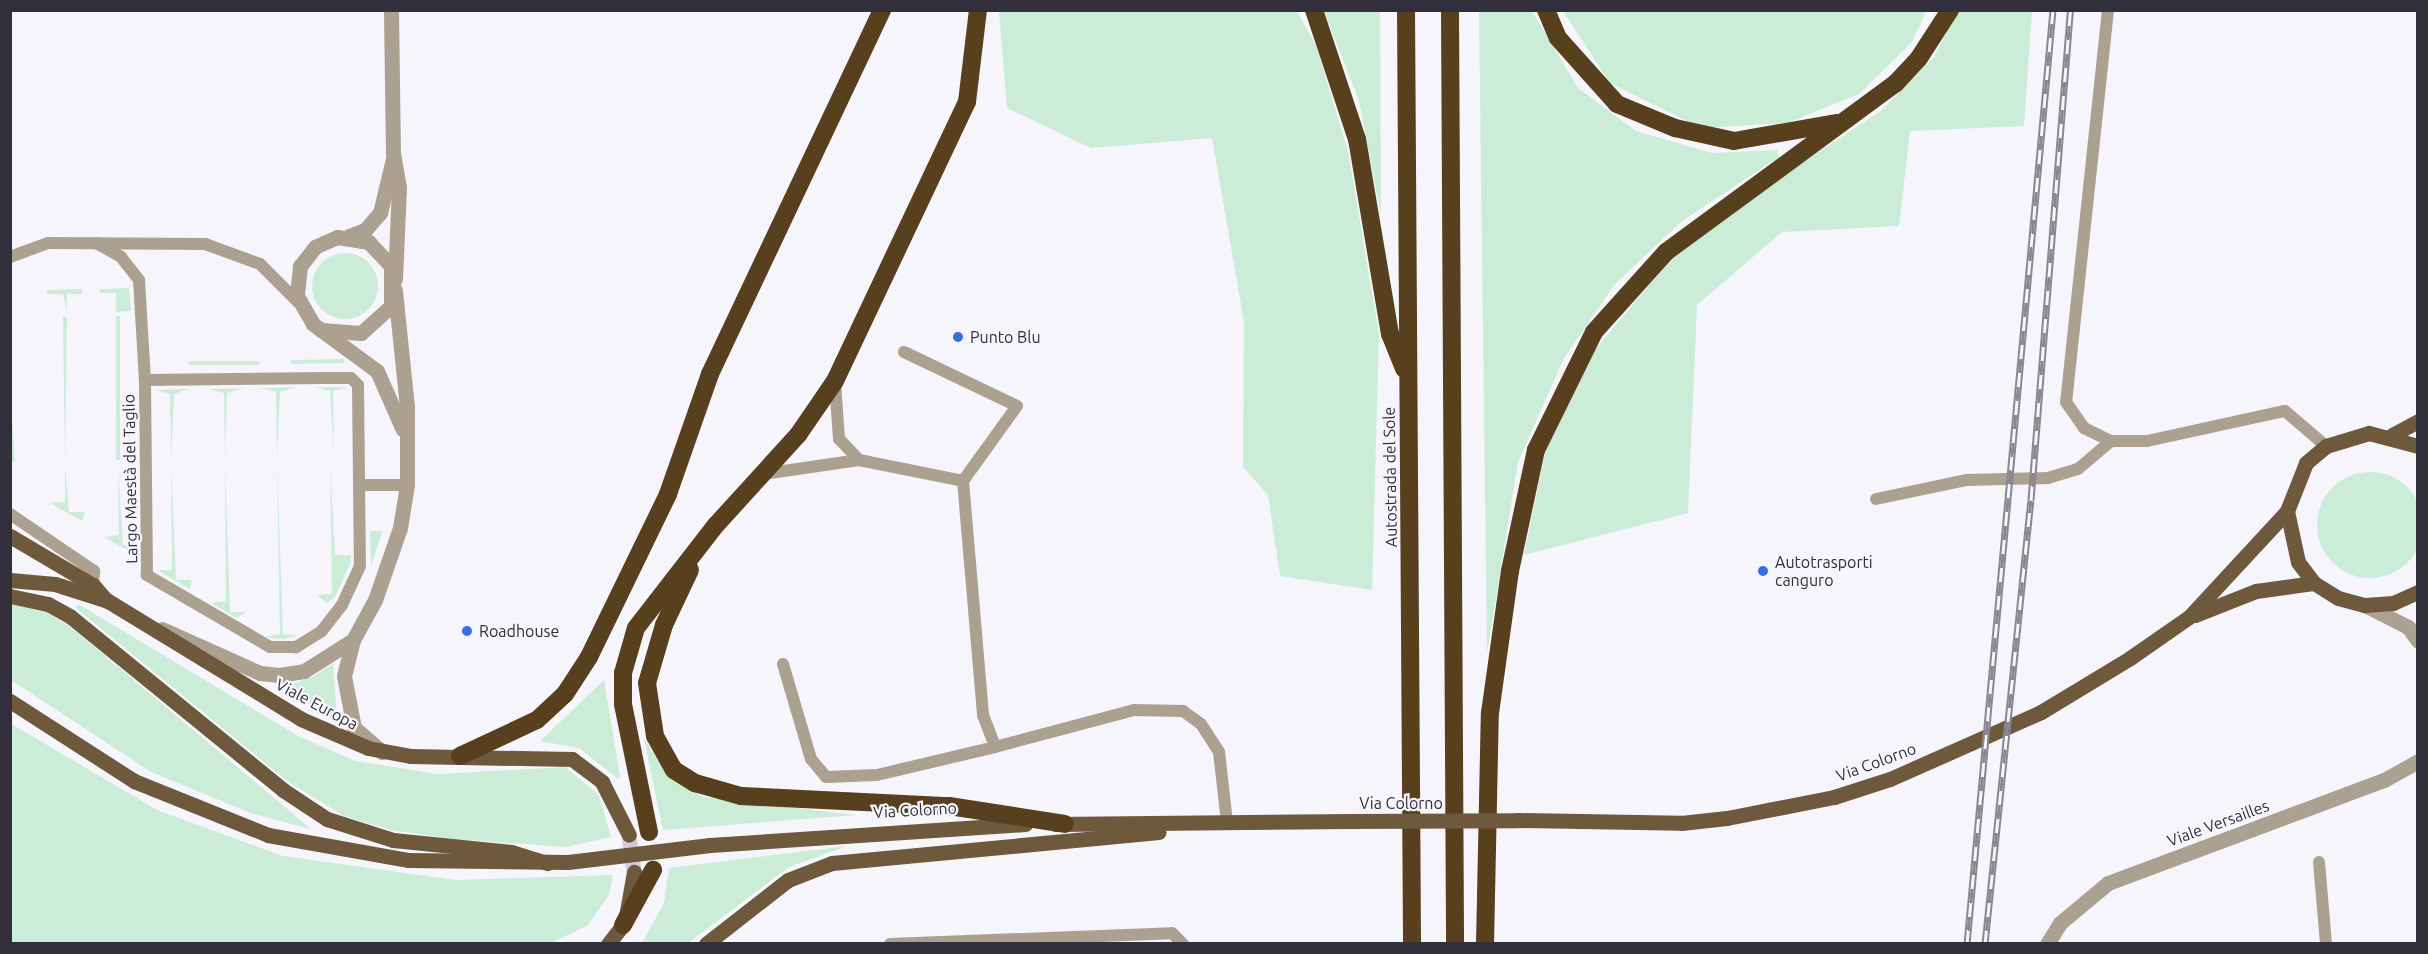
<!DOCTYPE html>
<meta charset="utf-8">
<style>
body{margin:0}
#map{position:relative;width:2428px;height:954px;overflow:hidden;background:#f6f5fc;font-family:Ubuntu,sans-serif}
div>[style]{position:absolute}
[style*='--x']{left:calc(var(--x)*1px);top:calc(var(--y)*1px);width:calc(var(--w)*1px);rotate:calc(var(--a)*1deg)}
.green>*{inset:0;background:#cbecd6;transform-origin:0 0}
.round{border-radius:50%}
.primary-tunnel>*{height:15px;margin-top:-7.5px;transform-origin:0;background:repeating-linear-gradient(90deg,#cfcdd6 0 15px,transparent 0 23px)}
.service>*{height:12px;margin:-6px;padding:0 6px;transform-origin:6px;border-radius:6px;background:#aca090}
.tertiary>*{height:15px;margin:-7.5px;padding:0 7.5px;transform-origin:7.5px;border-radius:7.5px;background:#aca090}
.primary>*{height:15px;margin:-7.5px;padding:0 7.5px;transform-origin:7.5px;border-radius:7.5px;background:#6e593d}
.motorway>*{height:18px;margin:-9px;padding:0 9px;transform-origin:9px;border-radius:9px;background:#58401f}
.rail>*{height:7px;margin-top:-3.5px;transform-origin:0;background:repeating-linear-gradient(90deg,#f6f5fc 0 14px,#898892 0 28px);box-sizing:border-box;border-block:2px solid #898892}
.primary-bridge>*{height:15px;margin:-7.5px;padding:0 7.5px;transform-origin:7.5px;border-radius:7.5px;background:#6e593d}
.dots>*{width:16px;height:16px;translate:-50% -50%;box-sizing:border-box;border:3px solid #f6f5fc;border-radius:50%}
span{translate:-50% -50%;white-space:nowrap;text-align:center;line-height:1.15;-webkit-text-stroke:4.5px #f6f5fc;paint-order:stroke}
.poi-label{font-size:16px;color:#312f3c}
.left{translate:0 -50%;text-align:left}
.street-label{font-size:16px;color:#312f3c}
.frame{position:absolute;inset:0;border:12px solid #312f3c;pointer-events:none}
</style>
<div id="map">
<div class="green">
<div style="clip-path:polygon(999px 11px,1297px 11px,1316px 46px,1348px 151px,1379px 334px,1372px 590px,1280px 576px,1268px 495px,1243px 467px,1244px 322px,1212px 138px,1091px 148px,1007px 108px)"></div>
<div style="clip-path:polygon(1324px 11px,1380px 11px,1381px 216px,1359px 101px)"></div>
<div style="clip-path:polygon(1479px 11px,1532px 11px,1578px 88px,1636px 131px,1712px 153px,1777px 150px,1779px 157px,1682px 221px,1615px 284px,1564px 358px,1518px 462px,1487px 653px)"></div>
<div style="clip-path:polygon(1563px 11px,1926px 11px,1912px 42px,1859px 94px,1787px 123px,1701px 128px,1610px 83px)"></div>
<div style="clip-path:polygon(1957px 11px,2032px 11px,2024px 126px,1910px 131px,1899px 226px,1782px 232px,1697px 305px,1688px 513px,1524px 555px,1546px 449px,1594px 351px,1669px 261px,1791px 170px,1881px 111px,1934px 57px)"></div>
<div class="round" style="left:312px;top:253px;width:66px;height:66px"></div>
<div style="clip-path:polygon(129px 288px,131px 311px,116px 312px,116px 293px,100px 293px,100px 289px)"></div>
<div style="clip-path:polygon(82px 289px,82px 294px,67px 294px,67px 312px,63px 294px,47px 294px,47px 290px)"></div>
<div style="left:116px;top:316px;width:4px;height:144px"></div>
<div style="clip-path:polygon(63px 317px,67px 317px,65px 461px)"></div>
<div style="left:291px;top:360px;width:53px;height:4px;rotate:-1deg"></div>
<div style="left:259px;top:361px;width:4px;height:70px;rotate:90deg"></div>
<div style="clip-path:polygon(296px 387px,280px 392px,277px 458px,276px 392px,261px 388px)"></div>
<div style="clip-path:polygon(314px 387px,349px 387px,333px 391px,334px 457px,330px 391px)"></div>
<div style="clip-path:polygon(243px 388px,227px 393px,225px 459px,224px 393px,208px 389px)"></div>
<div style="clip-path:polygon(189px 389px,174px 394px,171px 460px,170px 394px,155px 390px)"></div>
<div style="clip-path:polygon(11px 402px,15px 462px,12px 462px)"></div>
<div style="clip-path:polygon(277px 462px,283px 634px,299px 636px,281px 639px,264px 637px,280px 634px)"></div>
<div style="clip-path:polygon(330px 462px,335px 555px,351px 555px,351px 562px,335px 597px,327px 603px,317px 595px,332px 594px)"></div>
<div style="clip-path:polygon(225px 463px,230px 612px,246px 612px,237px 618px,211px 603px,226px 601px)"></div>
<div style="clip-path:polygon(171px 464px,176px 580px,192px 580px,190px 589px,157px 570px,172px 570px)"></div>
<div style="clip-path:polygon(118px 465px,123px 545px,139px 546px,135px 554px,104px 537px,119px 535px)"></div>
<div style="clip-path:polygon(65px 466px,69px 512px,85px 512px,82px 521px,50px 503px,65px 502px)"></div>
<div class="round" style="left:2317px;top:472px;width:106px;height:106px"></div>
<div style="clip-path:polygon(370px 531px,382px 531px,371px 567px)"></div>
<div style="clip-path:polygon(11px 604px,48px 613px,73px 629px,311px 829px,253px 814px,151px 772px,11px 680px)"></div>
<div style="clip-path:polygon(78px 604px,298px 736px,355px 761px,438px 774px,565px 767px,599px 795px,611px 837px,566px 847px,454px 839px,391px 830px,344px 816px,287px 781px,76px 608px)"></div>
<div style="clip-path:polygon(333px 664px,337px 720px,281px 688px,312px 677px)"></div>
<div style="clip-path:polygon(604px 680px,620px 776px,618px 779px,579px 748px,540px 741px)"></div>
<div style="clip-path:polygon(10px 723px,157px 810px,283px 856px,456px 880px,613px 875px,609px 895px,588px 925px,551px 943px,11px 943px)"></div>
<div style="clip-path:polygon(644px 739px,668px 774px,703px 797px,857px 815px,663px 830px)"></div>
<div style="clip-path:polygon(847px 846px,789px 867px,688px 943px,642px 943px,664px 903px,669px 868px)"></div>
</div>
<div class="primary-tunnel">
<div style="--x:629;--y:835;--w:37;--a:82"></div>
</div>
<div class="service">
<div style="--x:2108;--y:10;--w:394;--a:96.1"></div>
<div style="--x:2066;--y:402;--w:32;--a:55"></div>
<div style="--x:2084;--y:428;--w:30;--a:26"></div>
<div style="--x:2111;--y:441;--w:36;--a:0"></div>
<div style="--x:2147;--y:441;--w:141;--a:-12.3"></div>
<div style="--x:2285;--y:411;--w:54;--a:40.5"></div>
<div style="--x:96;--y:243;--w:29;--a:29"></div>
<div style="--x:121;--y:257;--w:29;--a:52"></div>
<div style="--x:139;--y:280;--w:100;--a:86.6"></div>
<div style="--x:10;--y:257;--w:40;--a:-20.2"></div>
<div style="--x:48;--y:243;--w:157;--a:0.4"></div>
<div style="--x:205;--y:244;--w:59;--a:20"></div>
<div style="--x:260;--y:264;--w:54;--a:45"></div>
<div style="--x:904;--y:352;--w:125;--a:25.5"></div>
<div style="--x:1017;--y:406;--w:92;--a:125.8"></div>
<div style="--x:963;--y:481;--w:235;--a:85.1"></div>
<div style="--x:983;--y:715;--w:34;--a:69"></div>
<div style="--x:995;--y:747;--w:144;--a:-14.9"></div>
<div style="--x:1134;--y:710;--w:49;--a:1.2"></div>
<div style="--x:1183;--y:711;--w:22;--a:36"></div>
<div style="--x:1201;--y:724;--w:33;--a:57"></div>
<div style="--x:1219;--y:752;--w:70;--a:83.5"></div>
<div style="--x:326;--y:378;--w:25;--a:0"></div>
<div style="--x:351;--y:378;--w:10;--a:45"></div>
<div style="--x:358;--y:385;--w:181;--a:89.4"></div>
<div style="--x:360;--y:566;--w:43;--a:114.8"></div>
<div style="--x:342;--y:605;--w:33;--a:128"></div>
<div style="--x:322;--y:631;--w:31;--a:148"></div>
<div style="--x:296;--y:647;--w:26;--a:180"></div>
<div style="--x:270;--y:647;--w:143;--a:-149.7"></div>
<div style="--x:147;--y:575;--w:195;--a:-90.6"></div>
<div style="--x:145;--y:380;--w:181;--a:-0.6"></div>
<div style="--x:835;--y:382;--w:57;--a:86"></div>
<div style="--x:839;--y:439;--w:29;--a:46"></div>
<div style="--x:763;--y:474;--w:97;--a:-8.3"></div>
<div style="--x:859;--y:460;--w:106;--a:11.4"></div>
<div style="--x:359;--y:485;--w:48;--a:0"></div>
<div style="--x:1876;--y:499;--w:93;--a:-11.8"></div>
<div style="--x:1967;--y:480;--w:81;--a:-1.4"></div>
<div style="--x:2048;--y:478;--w:31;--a:-17"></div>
<div style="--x:2078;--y:469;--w:43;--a:-40.3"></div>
<div style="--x:10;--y:514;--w:102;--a:34.2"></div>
<div style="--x:94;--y:571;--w:14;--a:94"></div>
<div style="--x:783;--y:664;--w:99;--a:73.6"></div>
<div style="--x:811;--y:759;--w:23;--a:50"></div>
<div style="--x:826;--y:777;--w:51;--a:-2.2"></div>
<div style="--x:877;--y:775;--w:121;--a:-13.3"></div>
<div style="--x:2319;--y:862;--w:82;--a:85.1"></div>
<div style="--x:890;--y:944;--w:282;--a:-2.2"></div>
<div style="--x:1172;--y:933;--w:16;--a:45"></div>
</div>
<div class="tertiary">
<div style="--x:391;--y:10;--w:143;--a:89.2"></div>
<div style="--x:393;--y:153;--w:35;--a:80"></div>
<div style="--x:399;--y:187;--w:92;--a:92.5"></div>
<div style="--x:349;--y:236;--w:17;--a:-21"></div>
<div style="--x:365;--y:230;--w:23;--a:-49"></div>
<div style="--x:380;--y:213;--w:56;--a:-76.5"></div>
<div style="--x:321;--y:330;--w:40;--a:4.3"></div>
<div style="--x:361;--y:333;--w:40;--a:-42"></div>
<div style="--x:391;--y:306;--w:40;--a:-90"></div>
<div style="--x:391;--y:266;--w:33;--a:-133"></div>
<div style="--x:369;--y:242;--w:32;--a:-171"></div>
<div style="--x:337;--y:237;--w:24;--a:156"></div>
<div style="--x:315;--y:247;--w:24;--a:128"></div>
<div style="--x:300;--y:266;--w:30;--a:96"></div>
<div style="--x:297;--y:296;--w:32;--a:60"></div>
<div style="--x:313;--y:324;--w:79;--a:36.3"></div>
<div style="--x:377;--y:371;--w:64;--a:66.2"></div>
<div style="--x:2365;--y:605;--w:48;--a:27.1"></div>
<div style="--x:2408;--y:627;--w:17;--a:54"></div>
<div style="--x:162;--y:629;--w:107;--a:24.2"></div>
<div style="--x:260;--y:673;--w:19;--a:6"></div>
<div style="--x:279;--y:675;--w:25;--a:-9"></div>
<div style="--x:304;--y:671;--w:58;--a:-32.3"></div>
<div style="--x:382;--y:752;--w:37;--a:-139"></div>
<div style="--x:354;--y:728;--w:53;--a:-100.9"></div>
<div style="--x:344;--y:676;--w:37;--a:-76"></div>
<div style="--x:353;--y:640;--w:46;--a:-61.2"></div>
<div style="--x:375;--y:600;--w:76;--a:-70.9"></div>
<div style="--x:400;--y:528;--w:44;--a:-80.8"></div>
<div style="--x:407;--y:485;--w:78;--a:-90"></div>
<div style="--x:407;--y:407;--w:118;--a:-95.9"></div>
<div style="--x:2047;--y:944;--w:25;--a:-58"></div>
<div style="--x:2060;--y:923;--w:62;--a:-39.8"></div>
<div style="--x:2108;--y:883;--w:295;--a:-20.5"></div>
<div style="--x:2384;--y:780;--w:39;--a:-29"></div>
</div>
<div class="primary">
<div style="--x:2392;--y:435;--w:30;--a:-28"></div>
<div style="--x:2418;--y:446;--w:51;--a:-165.1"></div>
<div style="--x:2369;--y:433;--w:45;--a:163.2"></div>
<div style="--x:2326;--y:446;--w:26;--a:140"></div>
<div style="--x:2306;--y:463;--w:52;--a:111.6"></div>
<div style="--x:2287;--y:511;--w:52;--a:77.8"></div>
<div style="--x:2298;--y:562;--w:26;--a:53"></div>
<div style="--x:2314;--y:583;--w:28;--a:32"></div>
<div style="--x:2338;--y:598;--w:28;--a:15"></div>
<div style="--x:2365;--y:605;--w:28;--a:-4"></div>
<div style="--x:2393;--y:603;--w:27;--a:-24"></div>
<div style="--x:10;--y:536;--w:96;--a:30.6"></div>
<div style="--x:93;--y:585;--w:21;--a:49"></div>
<div style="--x:10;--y:580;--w:45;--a:5.1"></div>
<div style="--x:55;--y:584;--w:56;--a:17.8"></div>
<div style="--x:108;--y:601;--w:226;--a:31.4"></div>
<div style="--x:301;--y:719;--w:73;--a:23.4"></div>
<div style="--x:368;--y:748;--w:44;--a:10.5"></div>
<div style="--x:411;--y:756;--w:161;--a:1.1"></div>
<div style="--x:572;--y:759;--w:38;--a:37"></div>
<div style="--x:602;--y:782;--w:59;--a:63"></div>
<div style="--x:10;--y:596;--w:39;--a:12"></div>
<div style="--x:48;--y:604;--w:26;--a:29"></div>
<div style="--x:71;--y:617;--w:274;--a:39.2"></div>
<div style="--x:283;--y:790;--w:53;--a:33.4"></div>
<div style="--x:327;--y:819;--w:69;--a:17.7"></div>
<div style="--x:393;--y:840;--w:119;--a:5.8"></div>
<div style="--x:511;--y:852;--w:38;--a:17"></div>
<div style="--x:2195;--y:615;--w:66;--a:-21.5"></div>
<div style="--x:2256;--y:591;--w:59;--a:-7.9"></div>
<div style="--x:10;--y:701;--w:148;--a:32.8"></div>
<div style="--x:134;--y:781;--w:144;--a:21.9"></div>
<div style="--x:268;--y:835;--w:143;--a:10.1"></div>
<div style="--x:409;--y:860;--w:159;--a:0.7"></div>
<div style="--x:1517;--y:820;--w:164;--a:1"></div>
<div style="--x:1681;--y:823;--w:46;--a:-6.2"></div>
<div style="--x:1727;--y:818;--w:109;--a:-11.1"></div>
<div style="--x:1834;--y:797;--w:59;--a:-17.8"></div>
<div style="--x:1890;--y:779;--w:165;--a:-23.9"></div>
<div style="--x:2041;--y:712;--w:104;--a:-31.2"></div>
<div style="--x:2130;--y:658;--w:72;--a:-34.8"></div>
<div style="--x:2189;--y:617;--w:144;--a:-47.2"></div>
<div style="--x:1055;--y:824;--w:297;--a:-0.6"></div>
<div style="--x:710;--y:845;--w:316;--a:-3.8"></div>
<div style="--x:608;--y:944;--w:28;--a:-52"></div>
<div style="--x:625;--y:922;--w:51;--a:-79.8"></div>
<div style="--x:706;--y:944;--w:104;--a:-38"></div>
<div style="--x:788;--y:880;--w:47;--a:-21.1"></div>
<div style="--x:832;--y:863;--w:328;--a:-5.4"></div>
</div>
<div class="motorway">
<div style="--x:1314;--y:10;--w:136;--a:71.6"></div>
<div style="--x:1357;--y:139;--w:198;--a:80.4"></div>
<div style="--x:1390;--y:334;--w:38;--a:68"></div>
<div style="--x:1406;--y:10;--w:934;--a:89.63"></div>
<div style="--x:1450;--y:10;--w:934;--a:89.69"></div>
<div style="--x:1546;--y:10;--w:30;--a:67"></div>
<div style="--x:1558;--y:38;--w:89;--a:48.2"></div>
<div style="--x:1617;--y:104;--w:63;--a:22.5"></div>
<div style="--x:1675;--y:128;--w:60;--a:12.4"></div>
<div style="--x:1734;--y:141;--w:105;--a:-9.9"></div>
<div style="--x:690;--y:570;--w:61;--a:115.3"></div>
<div style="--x:664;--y:625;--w:60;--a:106.3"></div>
<div style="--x:647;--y:683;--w:54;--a:81.4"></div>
<div style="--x:655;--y:736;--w:39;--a:61"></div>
<div style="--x:674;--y:770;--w:25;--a:32"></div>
<div style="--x:695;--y:783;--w:48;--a:15.8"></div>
<div style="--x:741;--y:796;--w:208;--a:2.8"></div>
<div style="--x:949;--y:806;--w:117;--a:8.8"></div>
<div style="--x:460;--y:756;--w:85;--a:-25.1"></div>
<div style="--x:537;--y:720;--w:38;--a:-43"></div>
<div style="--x:565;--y:694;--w:44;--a:-57"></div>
<div style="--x:589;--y:657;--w:181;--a:-64.1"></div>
<div style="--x:668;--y:494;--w:127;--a:-70.7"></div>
<div style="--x:710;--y:374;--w:403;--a:-64.7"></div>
<div style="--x:649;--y:832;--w:131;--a:-101.5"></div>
<div style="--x:623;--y:704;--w:31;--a:-90"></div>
<div style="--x:623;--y:673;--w:47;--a:-73.9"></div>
<div style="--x:636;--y:628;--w:130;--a:-52.2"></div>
<div style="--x:716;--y:525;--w:122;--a:-47.7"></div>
<div style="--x:798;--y:435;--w:65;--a:-55.6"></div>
<div style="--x:835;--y:381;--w:309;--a:-64.7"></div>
<div style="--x:967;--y:102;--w:93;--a:-83.2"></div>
<div style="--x:623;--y:925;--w:63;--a:-61.4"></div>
<div style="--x:1485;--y:944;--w:231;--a:-88.8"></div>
<div style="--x:1490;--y:713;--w:143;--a:-82"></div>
<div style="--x:1510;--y:571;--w:124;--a:-77.9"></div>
<div style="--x:1536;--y:450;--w:131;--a:-63.8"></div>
<div style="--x:1594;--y:332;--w:108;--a:-48"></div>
<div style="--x:1666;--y:252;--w:284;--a:-36.3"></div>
<div style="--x:1895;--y:84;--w:35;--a:-47"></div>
<div style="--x:1919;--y:58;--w:57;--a:-57.1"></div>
</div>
<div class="rail">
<div style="--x:1967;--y:944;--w:938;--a:-84.74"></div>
<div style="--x:1985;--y:944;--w:446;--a:-84.1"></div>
<div style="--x:2031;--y:500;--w:492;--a:-85.4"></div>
</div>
<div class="primary-bridge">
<div style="--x:1352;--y:821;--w:165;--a:-0.3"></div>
<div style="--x:568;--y:862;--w:143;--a:-6.8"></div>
</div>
<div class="dots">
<div style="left:958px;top:337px;background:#396ede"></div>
<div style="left:1763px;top:571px;background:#396ede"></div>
<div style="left:467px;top:631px;background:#396ede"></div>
</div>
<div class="poi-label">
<span class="left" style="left:970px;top:337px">Punto Blu</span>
<span class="left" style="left:1775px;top:571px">Autotrasporti<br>canguro</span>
<span class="left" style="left:479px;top:631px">Roadhouse</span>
</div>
<div class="street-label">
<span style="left:1390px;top:477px;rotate:-91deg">Autostrada del Sole</span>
<span style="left:130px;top:479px;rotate:-91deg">Largo Maestà del Taglio</span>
<span style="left:317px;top:704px;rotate:28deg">Viale Europa</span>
<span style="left:1876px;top:762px;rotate:-20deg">Via Colorno</span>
<span style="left:1401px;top:803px">Via Colorno</span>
<span style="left:915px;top:810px;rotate:-3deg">Via Colorno</span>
<span style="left:2218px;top:823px;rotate:-20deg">Viale Versailles</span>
</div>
<div class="frame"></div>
</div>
